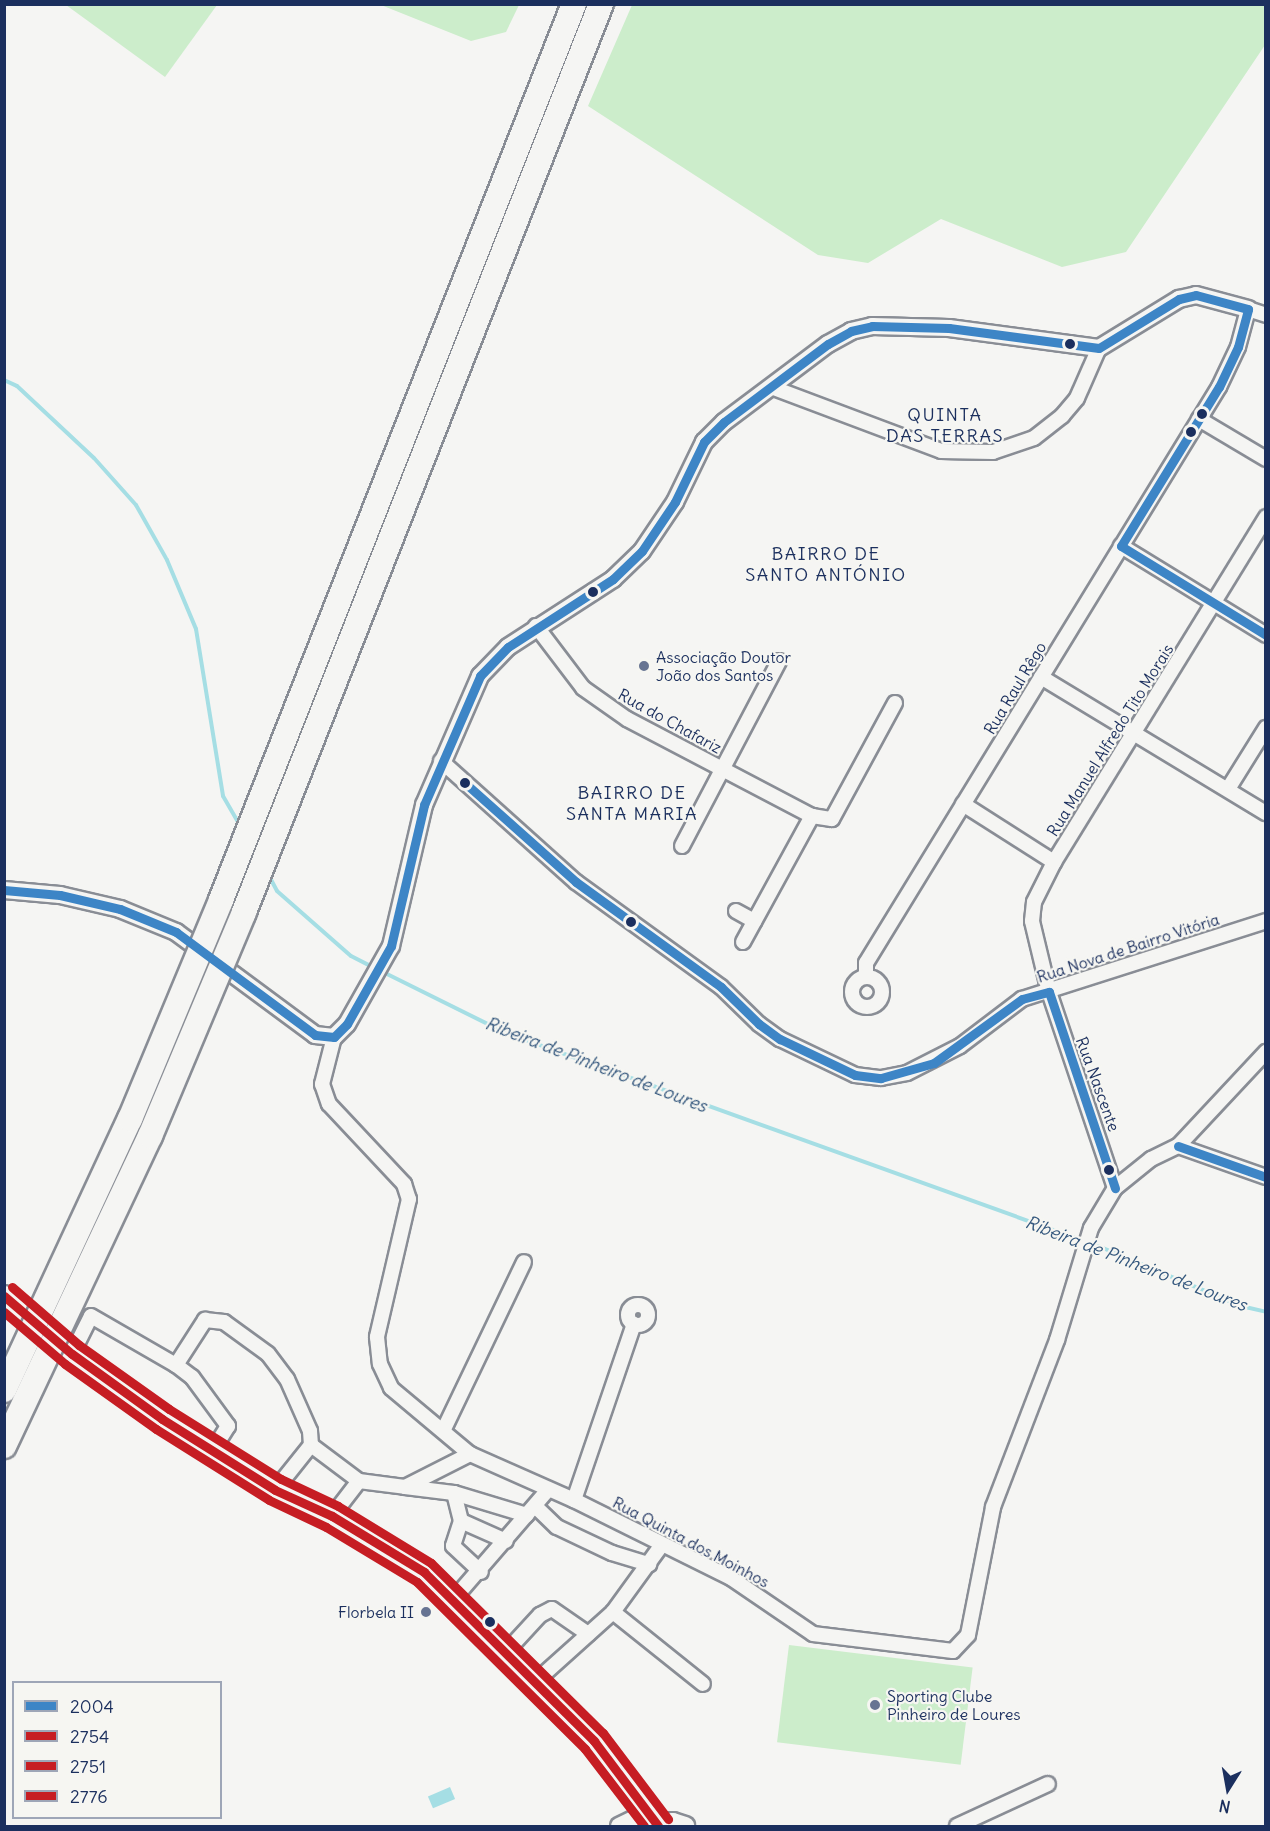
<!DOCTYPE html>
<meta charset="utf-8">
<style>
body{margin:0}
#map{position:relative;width:1270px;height:1831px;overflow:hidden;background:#f5f5f3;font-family:Delius,sans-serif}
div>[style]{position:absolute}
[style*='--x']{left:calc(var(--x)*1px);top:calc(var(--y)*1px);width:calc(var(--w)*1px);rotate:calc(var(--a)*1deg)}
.green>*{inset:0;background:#ccedcb;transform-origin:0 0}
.water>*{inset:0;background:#a5dee4;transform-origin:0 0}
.stream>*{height:4px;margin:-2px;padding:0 2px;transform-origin:2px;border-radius:2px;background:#a5dee4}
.roads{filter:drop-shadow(2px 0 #898d95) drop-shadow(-2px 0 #898d95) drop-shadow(0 2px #898d95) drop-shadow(0 -2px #898d95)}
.minor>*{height:14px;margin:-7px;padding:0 7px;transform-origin:7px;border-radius:7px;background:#f5f5f3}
.minor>.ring{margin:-7px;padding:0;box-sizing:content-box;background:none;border:14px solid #f5f5f3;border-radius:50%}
.tertiary>*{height:16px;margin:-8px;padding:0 8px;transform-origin:8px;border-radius:8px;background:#f5f5f3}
.secondary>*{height:18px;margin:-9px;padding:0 9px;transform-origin:9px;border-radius:9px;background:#f5f5f3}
.primary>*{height:20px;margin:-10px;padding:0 10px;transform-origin:10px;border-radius:10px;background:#f5f5f3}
.bridges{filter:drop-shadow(2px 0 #898d95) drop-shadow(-2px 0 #898d95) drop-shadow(0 2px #898d95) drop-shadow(0 -2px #898d95)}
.motorway-bridge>*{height:24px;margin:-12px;padding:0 12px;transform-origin:12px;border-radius:12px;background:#f5f5f3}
.bus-1>*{height:9px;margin:-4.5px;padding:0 4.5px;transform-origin:4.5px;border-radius:4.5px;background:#3d85c6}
.bus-2>*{height:9px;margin:-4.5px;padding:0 4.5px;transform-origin:4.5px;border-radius:4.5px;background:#c61d23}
.bus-3>*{height:9px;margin:-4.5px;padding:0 4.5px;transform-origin:4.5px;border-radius:4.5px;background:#c61d23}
.bus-4>*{height:9px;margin:-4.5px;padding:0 4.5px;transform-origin:4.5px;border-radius:4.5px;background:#c61d23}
.dots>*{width:16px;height:16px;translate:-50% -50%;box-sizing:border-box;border:3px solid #f6f6f2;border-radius:50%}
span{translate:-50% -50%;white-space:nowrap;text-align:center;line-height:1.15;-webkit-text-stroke:4.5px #f6f6f2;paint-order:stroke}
.poi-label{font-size:16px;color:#1b2f5e}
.left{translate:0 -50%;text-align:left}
.right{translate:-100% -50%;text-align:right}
.street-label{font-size:16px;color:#1b2f5e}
.neighbourhood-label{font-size:18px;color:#1b2f5e;letter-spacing:1.5px}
.water-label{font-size:18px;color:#35587e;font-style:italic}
.frame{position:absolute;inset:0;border:6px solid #1b2f5e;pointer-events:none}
.legend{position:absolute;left:12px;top:1681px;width:210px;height:138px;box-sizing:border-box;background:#f6f6f2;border:2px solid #9ea6b7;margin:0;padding:8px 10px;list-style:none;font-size:18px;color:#1b2f5e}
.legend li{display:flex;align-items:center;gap:12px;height:30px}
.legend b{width:30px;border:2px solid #9ea6b7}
.north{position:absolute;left:1198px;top:1759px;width:60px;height:60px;-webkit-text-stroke:4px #f6f6f2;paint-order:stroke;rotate:191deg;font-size:16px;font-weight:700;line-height:24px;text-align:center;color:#1b2f5e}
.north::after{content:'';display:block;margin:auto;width:21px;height:27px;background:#1b2f5e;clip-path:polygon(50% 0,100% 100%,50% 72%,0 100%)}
</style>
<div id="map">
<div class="green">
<div style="clip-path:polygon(66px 5px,217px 4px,217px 5px,165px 77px)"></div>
<div style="clip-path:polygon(381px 5px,519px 5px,506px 32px,471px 41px)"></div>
<div style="clip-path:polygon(632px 5px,1265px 5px,1265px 45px,1126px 252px,1062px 267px,941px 219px,868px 263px,818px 255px,588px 106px)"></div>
<div style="left:789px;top:1645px;width:185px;height:98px;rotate:7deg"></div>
</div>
<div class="water">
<div style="left:450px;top:1787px;width:13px;height:24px;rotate:67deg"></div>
</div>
<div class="stream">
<div style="--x:4;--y:380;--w:14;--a:25"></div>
<div style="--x:17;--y:386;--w:105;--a:43.1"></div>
<div style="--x:94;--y:458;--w:63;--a:48.2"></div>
<div style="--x:136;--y:505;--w:63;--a:60.6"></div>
<div style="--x:167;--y:560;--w:75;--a:67.2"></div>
<div style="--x:196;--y:629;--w:169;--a:80.8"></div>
<div style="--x:223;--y:796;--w:34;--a:60"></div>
<div style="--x:268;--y:874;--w:19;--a:62"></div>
<div style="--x:277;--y:891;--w:98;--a:41.3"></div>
<div style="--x:351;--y:956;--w:25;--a:27"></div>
<div style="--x:383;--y:972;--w:137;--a:26.4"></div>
<div style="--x:506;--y:1033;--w:614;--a:19.79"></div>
<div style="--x:1091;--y:1243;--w:163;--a:22.8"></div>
<div style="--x:1241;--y:1306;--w:26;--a:13"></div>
</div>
<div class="roads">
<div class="minor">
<div style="--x:771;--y:387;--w:182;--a:20.6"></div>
<div style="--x:941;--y:451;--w:52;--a:1.1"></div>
<div style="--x:993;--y:452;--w:43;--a:-18.9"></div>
<div style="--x:1034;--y:438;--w:36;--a:-38"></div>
<div style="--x:1062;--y:416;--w:23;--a:-50"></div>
<div style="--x:1077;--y:398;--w:55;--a:-66.3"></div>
<div style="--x:1199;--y:419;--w:78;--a:30.8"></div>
<div style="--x:1121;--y:546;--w:170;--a:31.5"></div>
<div style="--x:536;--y:626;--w:78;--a:52.8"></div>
<div style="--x:583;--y:688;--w:54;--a:35.2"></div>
<div style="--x:627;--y:719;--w:209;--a:27.7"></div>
<div style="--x:1041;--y:677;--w:263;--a:31.2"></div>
<div style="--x:441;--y:761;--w:181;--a:41.9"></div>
<div style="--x:576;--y:882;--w:179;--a:35.9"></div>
<div style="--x:721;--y:987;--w:53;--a:44.2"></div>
<div style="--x:759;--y:1024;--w:26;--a:36"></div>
<div style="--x:780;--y:1039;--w:83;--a:25.6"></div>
<div style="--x:855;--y:1075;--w:26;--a:7"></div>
<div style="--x:881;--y:1078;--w:26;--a:-11"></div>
<div style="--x:907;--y:1073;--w:59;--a:-27"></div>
<div style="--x:960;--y:1046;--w:78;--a:-37.2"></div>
<div style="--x:1022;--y:999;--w:256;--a:-17.7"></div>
<div style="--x:1228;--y:789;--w:72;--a:-58.1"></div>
<div style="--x:963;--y:804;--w:108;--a:32.5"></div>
<div style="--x:682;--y:846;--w:209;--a:-62.3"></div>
<div style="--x:736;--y:911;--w:21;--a:29"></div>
<div style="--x:743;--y:942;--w:144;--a:-61.3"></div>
<div style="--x:812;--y:816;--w:20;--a:9"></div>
<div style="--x:832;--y:819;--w:132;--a:-61.5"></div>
<div style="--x:866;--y:977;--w:14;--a:-90"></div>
<div style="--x:866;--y:963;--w:676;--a:-58.5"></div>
<div style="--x:1219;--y:387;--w:44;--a:-64.6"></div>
<div style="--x:1238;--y:347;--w:39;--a:-75"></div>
<div style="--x:1248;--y:309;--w:19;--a:18"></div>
<div class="ring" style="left:852px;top:977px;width:16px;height:16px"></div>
<div style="--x:334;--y:1037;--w:49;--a:104.3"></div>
<div style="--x:322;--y:1084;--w:21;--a:71"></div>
<div style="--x:329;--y:1104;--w:110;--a:46.8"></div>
<div style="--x:404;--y:1184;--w:16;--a:72"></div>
<div style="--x:409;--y:1199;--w:142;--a:103.1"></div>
<div style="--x:377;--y:1337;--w:27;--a:84"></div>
<div style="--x:380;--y:1364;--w:26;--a:65"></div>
<div style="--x:391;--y:1388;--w:103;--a:39.9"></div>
<div style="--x:470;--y:1454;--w:114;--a:23.9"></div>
<div style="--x:574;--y:1500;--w:175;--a:26.4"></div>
<div style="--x:731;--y:1578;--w:99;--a:34.3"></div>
<div style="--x:813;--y:1634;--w:141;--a:6.9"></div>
<div style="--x:953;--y:1651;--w:22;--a:-47"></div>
<div style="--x:968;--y:1635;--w:130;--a:-78.9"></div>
<div style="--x:993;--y:1507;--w:179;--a:-69"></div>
<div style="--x:1057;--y:1340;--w:117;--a:-73.1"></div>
<div style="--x:1091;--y:1228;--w:47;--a:-59"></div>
<div style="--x:1115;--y:1188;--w:46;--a:-38.9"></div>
<div style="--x:1151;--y:1159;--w:30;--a:-26"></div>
<div style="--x:1178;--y:1146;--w:129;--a:-46.9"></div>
<div style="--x:1178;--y:1146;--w:93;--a:19.4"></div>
<div style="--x:1115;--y:1188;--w:207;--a:-108.6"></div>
<div style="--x:1049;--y:992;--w:73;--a:-103.5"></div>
<div style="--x:1032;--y:921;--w:19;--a:-84"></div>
<div style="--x:1034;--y:902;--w:45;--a:-63.4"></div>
<div style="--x:1054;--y:862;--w:405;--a:-58.4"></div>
<div class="ring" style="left:628px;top:1305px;width:6px;height:6px"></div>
<div style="--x:72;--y:1354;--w:42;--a:-63.4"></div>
<div style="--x:91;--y:1316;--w:98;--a:30"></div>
<div style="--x:176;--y:1365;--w:20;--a:37"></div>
<div style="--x:192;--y:1377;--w:61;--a:53.7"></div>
<div style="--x:228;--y:1426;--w:28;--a:122"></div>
<div style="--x:176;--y:1365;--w:54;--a:-57.2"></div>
<div style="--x:205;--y:1320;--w:19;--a:6"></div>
<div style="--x:224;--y:1322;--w:54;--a:36"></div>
<div style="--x:268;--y:1354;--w:31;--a:53"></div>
<div style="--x:287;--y:1379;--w:57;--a:66.1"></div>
<div style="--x:310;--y:1431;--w:14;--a:86"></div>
<div style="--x:444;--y:1429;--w:185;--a:-64.4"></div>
<div style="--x:311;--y:1445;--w:60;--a:36.9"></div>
<div style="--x:359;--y:1481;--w:46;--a:7.4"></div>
<div style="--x:405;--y:1487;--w:73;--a:-26.9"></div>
<div style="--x:405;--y:1487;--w:49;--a:7"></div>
<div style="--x:454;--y:1493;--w:76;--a:16.8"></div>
<div style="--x:275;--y:1490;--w:58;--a:-51.3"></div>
<div style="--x:454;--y:1493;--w:29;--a:76"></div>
<div style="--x:461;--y:1521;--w:49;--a:24"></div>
<div style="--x:574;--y:1500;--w:186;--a:-71.2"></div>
<div style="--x:535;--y:1506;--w:30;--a:44"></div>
<div style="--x:557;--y:1527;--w:61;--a:25.3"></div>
<div style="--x:612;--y:1553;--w:39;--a:17"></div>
<div style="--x:332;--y:1516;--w:44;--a:-52.4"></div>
<div style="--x:461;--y:1521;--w:26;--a:108"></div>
<div style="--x:453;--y:1546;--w:38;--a:43"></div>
<div style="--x:452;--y:1601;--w:145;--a:-49.2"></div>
<div style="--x:613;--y:1612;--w:115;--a:38.7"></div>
<div style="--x:505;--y:1653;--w:52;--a:-47.4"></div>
<div style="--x:540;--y:1615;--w:13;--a:-27"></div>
<div style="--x:552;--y:1609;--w:44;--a:34.8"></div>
<div style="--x:535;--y:1682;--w:105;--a:-41.9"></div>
<div style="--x:613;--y:1612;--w:82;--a:-54"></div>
<div style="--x:957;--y:1826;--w:100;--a:-24.8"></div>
</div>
<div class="tertiary">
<div style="--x:4;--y:890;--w:56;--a:5.1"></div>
<div style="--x:60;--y:895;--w:62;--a:13.1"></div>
<div style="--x:120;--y:909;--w:61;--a:22.3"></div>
<div style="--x:176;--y:932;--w:173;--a:36.5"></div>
<div style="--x:315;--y:1035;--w:19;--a:6"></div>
<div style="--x:334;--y:1037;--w:18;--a:-45"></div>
<div style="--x:347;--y:1024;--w:90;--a:-60.6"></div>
<div style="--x:391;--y:946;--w:145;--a:-76.8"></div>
<div style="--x:424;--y:805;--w:141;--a:-66.5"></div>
<div style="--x:480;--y:676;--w:40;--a:-46"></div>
<div style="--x:508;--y:647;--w:125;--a:-32.9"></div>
<div style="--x:613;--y:579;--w:40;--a:-44"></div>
<div style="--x:642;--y:551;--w:59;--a:-56"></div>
<div style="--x:675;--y:502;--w:67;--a:-64.2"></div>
<div style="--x:704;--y:442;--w:28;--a:-45"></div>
<div style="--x:724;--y:422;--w:130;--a:-36.9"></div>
<div style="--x:828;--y:344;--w:26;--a:-29"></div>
<div style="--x:851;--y:331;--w:22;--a:-13"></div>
<div style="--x:872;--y:326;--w:77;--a:1.5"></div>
<div style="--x:949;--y:328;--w:151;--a:7.6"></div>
<div style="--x:1099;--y:348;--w:94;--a:-31.5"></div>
<div style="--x:1179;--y:299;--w:17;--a:-13"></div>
<div style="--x:1196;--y:295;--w:54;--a:15.1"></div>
<div style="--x:619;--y:1826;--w:32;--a:-26"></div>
</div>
<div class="secondary">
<div style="--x:657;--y:1824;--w:16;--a:-7"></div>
<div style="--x:673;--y:1822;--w:13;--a:18"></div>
</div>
<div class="primary">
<div style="--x:4;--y:1296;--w:89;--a:40.5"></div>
<div style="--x:72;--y:1354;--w:111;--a:35.8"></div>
<div style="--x:162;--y:1419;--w:133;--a:32.1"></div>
<div style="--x:275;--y:1490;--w:63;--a:24.5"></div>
<div style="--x:332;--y:1516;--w:108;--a:31.3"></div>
<div style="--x:424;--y:1572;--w:240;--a:44.8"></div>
<div style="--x:594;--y:1741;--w:35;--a:49"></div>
<div style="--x:617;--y:1767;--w:72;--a:55.2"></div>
</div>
</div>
<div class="bridges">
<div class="motorway-bridge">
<div style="--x:4;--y:1390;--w:299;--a:-65.1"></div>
<div style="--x:130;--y:1119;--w:237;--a:-67.4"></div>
<div style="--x:221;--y:900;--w:963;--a:-68.5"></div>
<div style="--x:4;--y:1446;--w:343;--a:-64.8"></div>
<div style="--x:150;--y:1136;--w:243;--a:-67.2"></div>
<div style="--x:244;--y:912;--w:976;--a:-68.54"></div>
</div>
</div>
<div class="bus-1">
<div style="--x:1121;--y:546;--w:187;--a:-58.4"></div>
<div style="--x:1219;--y:387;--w:44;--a:-64.6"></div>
<div style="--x:1238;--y:347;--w:39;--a:-75"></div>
<div style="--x:1121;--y:546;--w:170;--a:31.5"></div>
<div style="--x:465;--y:783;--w:149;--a:41.7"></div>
<div style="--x:576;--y:882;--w:179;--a:35.9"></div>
<div style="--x:721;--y:987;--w:53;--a:44.2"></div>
<div style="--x:759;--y:1024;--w:26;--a:36"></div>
<div style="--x:780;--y:1039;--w:83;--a:25.6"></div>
<div style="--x:855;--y:1075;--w:26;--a:7"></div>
<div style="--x:881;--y:1078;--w:55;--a:-15.8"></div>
<div style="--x:934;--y:1063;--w:109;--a:-36"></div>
<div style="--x:1022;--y:999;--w:28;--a:-15"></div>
<div style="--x:4;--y:890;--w:56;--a:5.1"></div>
<div style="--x:60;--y:895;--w:62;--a:13.1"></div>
<div style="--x:120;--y:909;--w:61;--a:22.3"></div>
<div style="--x:176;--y:932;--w:173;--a:36.5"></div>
<div style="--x:315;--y:1035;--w:19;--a:6"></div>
<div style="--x:1049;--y:992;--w:207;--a:71.4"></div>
<div style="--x:334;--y:1037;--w:18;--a:-45"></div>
<div style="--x:347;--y:1024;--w:90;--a:-60.6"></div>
<div style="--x:391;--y:946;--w:145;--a:-76.8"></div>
<div style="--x:424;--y:805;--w:141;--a:-66.5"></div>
<div style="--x:480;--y:676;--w:40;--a:-46"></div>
<div style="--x:508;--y:647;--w:125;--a:-32.9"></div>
<div style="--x:613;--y:579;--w:40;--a:-44"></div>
<div style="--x:642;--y:551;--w:59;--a:-56"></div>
<div style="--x:675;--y:502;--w:67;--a:-64.2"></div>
<div style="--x:704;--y:442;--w:28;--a:-45"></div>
<div style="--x:724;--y:422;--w:130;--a:-36.9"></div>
<div style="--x:828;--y:344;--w:26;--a:-29"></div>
<div style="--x:851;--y:331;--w:22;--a:-13"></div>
<div style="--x:872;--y:326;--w:77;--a:1.5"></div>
<div style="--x:949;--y:328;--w:151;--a:7.6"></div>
<div style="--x:1099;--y:348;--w:94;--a:-31.5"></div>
<div style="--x:1179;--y:299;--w:17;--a:-13"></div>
<div style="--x:1196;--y:295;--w:54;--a:15.1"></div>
<div style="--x:1178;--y:1146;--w:93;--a:19.4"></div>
</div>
<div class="bus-2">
<div style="--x:4;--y:1296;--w:89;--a:40.5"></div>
<div style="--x:72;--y:1354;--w:111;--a:35.8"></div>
<div style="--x:162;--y:1419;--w:133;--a:32.1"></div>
<div style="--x:275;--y:1490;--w:63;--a:24.5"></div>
<div style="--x:332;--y:1516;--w:108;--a:31.3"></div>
<div style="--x:424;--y:1572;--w:240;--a:44.8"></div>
<div style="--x:594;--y:1741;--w:106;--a:53"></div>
</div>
<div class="bus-3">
<div style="--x:4;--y:1312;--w:80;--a:40.4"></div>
<div style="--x:65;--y:1364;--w:112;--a:35.5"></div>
<div style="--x:156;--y:1429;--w:133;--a:32.1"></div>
<div style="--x:269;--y:1500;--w:63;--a:25.3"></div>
<div style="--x:326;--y:1527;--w:106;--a:31.1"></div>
<div style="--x:417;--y:1582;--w:237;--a:44.8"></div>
<div style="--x:585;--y:1749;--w:97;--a:52.5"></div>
</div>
<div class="bus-4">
<div style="--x:12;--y:1287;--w:89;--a:40.9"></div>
<div style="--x:79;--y:1345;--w:110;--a:35.4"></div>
<div style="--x:169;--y:1409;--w:132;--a:32"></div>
<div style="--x:281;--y:1479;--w:63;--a:25.3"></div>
<div style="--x:338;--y:1506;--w:109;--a:31.5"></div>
<div style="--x:431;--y:1563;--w:242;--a:44.7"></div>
<div style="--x:603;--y:1733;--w:108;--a:52.9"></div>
</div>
<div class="dots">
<div style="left:1070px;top:344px;background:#1b2f5e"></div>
<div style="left:1202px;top:414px;background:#1b2f5e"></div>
<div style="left:1191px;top:432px;background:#1b2f5e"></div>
<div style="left:593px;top:592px;background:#1b2f5e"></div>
<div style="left:644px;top:666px;background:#677492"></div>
<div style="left:465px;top:783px;background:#1b2f5e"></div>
<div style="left:631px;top:922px;background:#1b2f5e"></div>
<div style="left:1109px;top:1170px;background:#1b2f5e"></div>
<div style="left:426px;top:1612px;background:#677492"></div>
<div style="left:490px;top:1622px;background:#1b2f5e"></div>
<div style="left:875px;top:1705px;background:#677492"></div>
</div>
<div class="poi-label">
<span class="left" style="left:656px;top:666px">Associação Doutor<br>João dos Santos</span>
<span class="right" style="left:414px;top:1612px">Florbela II</span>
<span class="left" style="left:887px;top:1705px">Sporting Clube<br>Pinheiro de Loures</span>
</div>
<div class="street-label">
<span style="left:1015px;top:688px;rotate:-59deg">Rua Raul Rêgo</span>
<span style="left:670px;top:721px;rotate:29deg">Rua do Chafariz</span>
<span style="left:1110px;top:740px;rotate:-58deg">Rua Manuel Alfredo Tito Morais</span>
<span style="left:1128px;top:948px;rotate:-18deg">Rua Nova de Bairro Vitória</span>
<span style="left:1098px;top:1084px;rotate:70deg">Rua Nascente</span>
<span style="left:691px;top:1542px;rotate:28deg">Rua Quinta dos Moinhos</span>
</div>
<div class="neighbourhood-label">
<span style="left:945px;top:426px">QUINTA<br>DAS TERRAS</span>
<span style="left:826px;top:565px">BAIRRO DE<br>SANTO ANTÓNIO</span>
<span style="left:632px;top:804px">BAIRRO DE<br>SANTA MARIA</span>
</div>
<div class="water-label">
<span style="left:596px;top:1065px;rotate:21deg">Ribeira de Pinheiro de Loures</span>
<span style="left:1136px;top:1264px;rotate:21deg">Ribeira de Pinheiro de Loures</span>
</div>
<div class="frame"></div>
<ul class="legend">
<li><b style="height:8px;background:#3d85c6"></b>2004</li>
<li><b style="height:8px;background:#c61d23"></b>2754</li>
<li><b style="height:8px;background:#c61d23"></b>2751</li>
<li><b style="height:8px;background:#c61d23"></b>2776</li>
</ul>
<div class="north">N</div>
</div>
